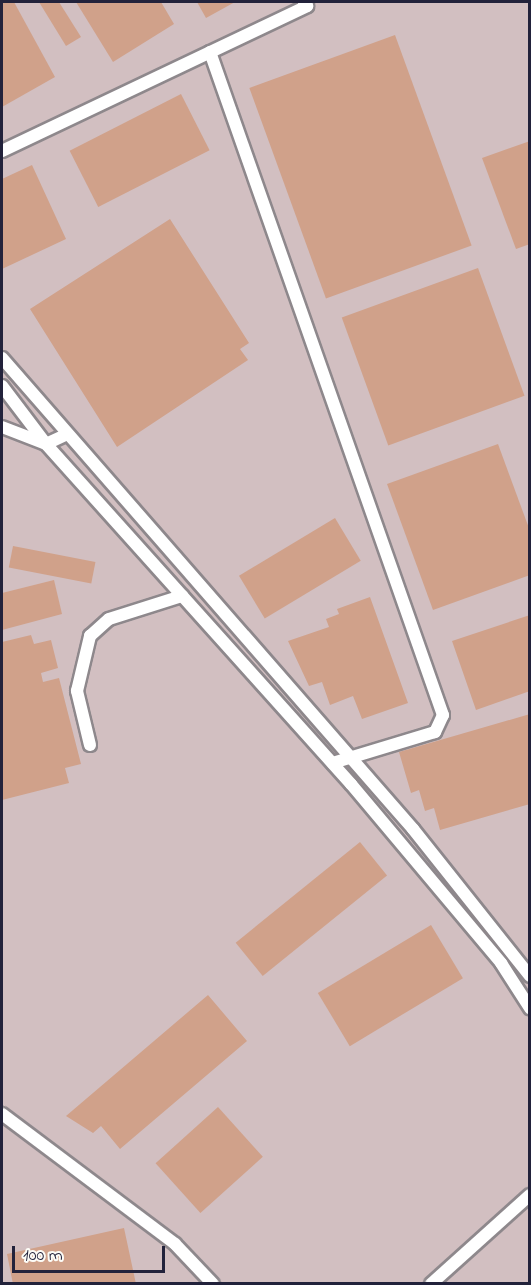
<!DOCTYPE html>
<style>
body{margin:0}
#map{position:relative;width:531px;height:1285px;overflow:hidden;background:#f9eddc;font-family:"Indie Flower",sans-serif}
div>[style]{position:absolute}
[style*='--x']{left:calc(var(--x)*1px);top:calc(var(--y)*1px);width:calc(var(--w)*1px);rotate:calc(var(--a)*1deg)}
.industrial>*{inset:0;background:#d2bfc1;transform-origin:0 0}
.building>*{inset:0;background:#d0a18a;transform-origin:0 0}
.roads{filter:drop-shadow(2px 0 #8e888c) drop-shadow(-2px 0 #8e888c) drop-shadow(0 2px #8e888c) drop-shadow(0 -2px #8e888c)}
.street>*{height:12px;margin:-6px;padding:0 6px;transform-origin:6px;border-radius:6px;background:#fff}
span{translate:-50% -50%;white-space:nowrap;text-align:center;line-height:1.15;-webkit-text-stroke:4.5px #fdfcf7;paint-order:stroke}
.frame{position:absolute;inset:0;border:3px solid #22223b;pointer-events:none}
.scale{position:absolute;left:12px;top:1246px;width:153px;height:27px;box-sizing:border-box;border:3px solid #22223b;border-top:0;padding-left:8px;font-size:18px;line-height:21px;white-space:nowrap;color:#22223b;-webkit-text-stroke:4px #fdfcf7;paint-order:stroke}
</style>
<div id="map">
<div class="industrial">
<div style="left:2px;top:2px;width:527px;height:1281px"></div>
</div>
<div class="building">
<div style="clip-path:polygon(2px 2px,14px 2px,55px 77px,2px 107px)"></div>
<div style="clip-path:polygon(39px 2px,59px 2px,81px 37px,66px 46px)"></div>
<div style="clip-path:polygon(76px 2px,161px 2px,174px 24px,113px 62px)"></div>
<div style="clip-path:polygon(197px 2px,235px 2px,206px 18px)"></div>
<div style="left:395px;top:35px;width:224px;height:155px;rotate:70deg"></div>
<div style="left:181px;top:94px;width:63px;height:125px;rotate:63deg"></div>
<div style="clip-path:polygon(530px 141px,530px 244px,516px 249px,482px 158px)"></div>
<div style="clip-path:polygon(32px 165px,66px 239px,2px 269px,2px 179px)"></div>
<div style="clip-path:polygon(170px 219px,249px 343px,240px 349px,248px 360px,117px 447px,30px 309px)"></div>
<div style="left:478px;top:268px;width:136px;height:145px;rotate:70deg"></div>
<div style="clip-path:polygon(498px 444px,530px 531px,530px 575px,433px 610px,387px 484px)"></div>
<div style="left:335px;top:518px;width:50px;height:112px;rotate:59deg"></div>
<div style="left:13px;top:546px;width:84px;height:22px;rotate:11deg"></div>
<div style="clip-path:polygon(54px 580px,62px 614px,2px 630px,2px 593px)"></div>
<div style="clip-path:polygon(370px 597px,408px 703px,362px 719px,353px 696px,330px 705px,322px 682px,309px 686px,288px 641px,329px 627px,326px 619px,339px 614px,337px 609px)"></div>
<div style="clip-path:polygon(530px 615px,530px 691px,476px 710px,452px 641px)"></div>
<div style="clip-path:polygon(31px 635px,34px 644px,51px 640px,58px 668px,41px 673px,43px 682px,59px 678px,81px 764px,65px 768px,69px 783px,2px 800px,2px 642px)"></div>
<div style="clip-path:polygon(530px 714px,530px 804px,440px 830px,434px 808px,425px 811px,419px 790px,411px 793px,399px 752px)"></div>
<div style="left:360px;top:842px;width:43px;height:160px;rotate:51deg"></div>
<div style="left:431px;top:925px;width:62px;height:132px;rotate:59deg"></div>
<div style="clip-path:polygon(208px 995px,247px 1041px,120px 1149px,101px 1126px,93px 1133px,66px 1116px)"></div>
<div style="left:218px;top:1107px;width:67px;height:84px;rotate:48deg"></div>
<div style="clip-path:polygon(124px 1228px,136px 1284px,13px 1284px,7px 1254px)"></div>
</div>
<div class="roads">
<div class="street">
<div style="--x:210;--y:52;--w:703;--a:70.64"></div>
<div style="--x:443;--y:715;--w:19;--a:115"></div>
<div style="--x:435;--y:732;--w:107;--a:163.1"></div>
<div style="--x:2;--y:151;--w:338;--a:-25.4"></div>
<div style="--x:307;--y:6;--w:5;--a:-127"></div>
<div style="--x:2;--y:358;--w:625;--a:48.89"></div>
<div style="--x:413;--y:829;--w:188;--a:51.5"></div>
<div style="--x:2;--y:386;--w:73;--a:52.8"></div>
<div style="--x:46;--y:444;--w:457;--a:48.1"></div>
<div style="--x:351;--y:784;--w:234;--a:50"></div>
<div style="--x:501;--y:963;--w:54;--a:57.2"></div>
<div style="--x:2;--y:427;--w:47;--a:21.1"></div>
<div style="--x:46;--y:444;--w:21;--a:-25"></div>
<div style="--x:90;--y:745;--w:56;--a:-103.5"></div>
<div style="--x:77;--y:691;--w:57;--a:-76.7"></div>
<div style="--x:90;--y:636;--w:25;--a:-42"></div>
<div style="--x:109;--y:619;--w:77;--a:-17.5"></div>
<div style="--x:2;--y:1114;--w:216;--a:36.9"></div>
<div style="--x:175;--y:1244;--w:55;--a:46.5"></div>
<div style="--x:431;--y:1284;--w:133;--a:-42"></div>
</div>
</div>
<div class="frame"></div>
<div class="scale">100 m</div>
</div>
